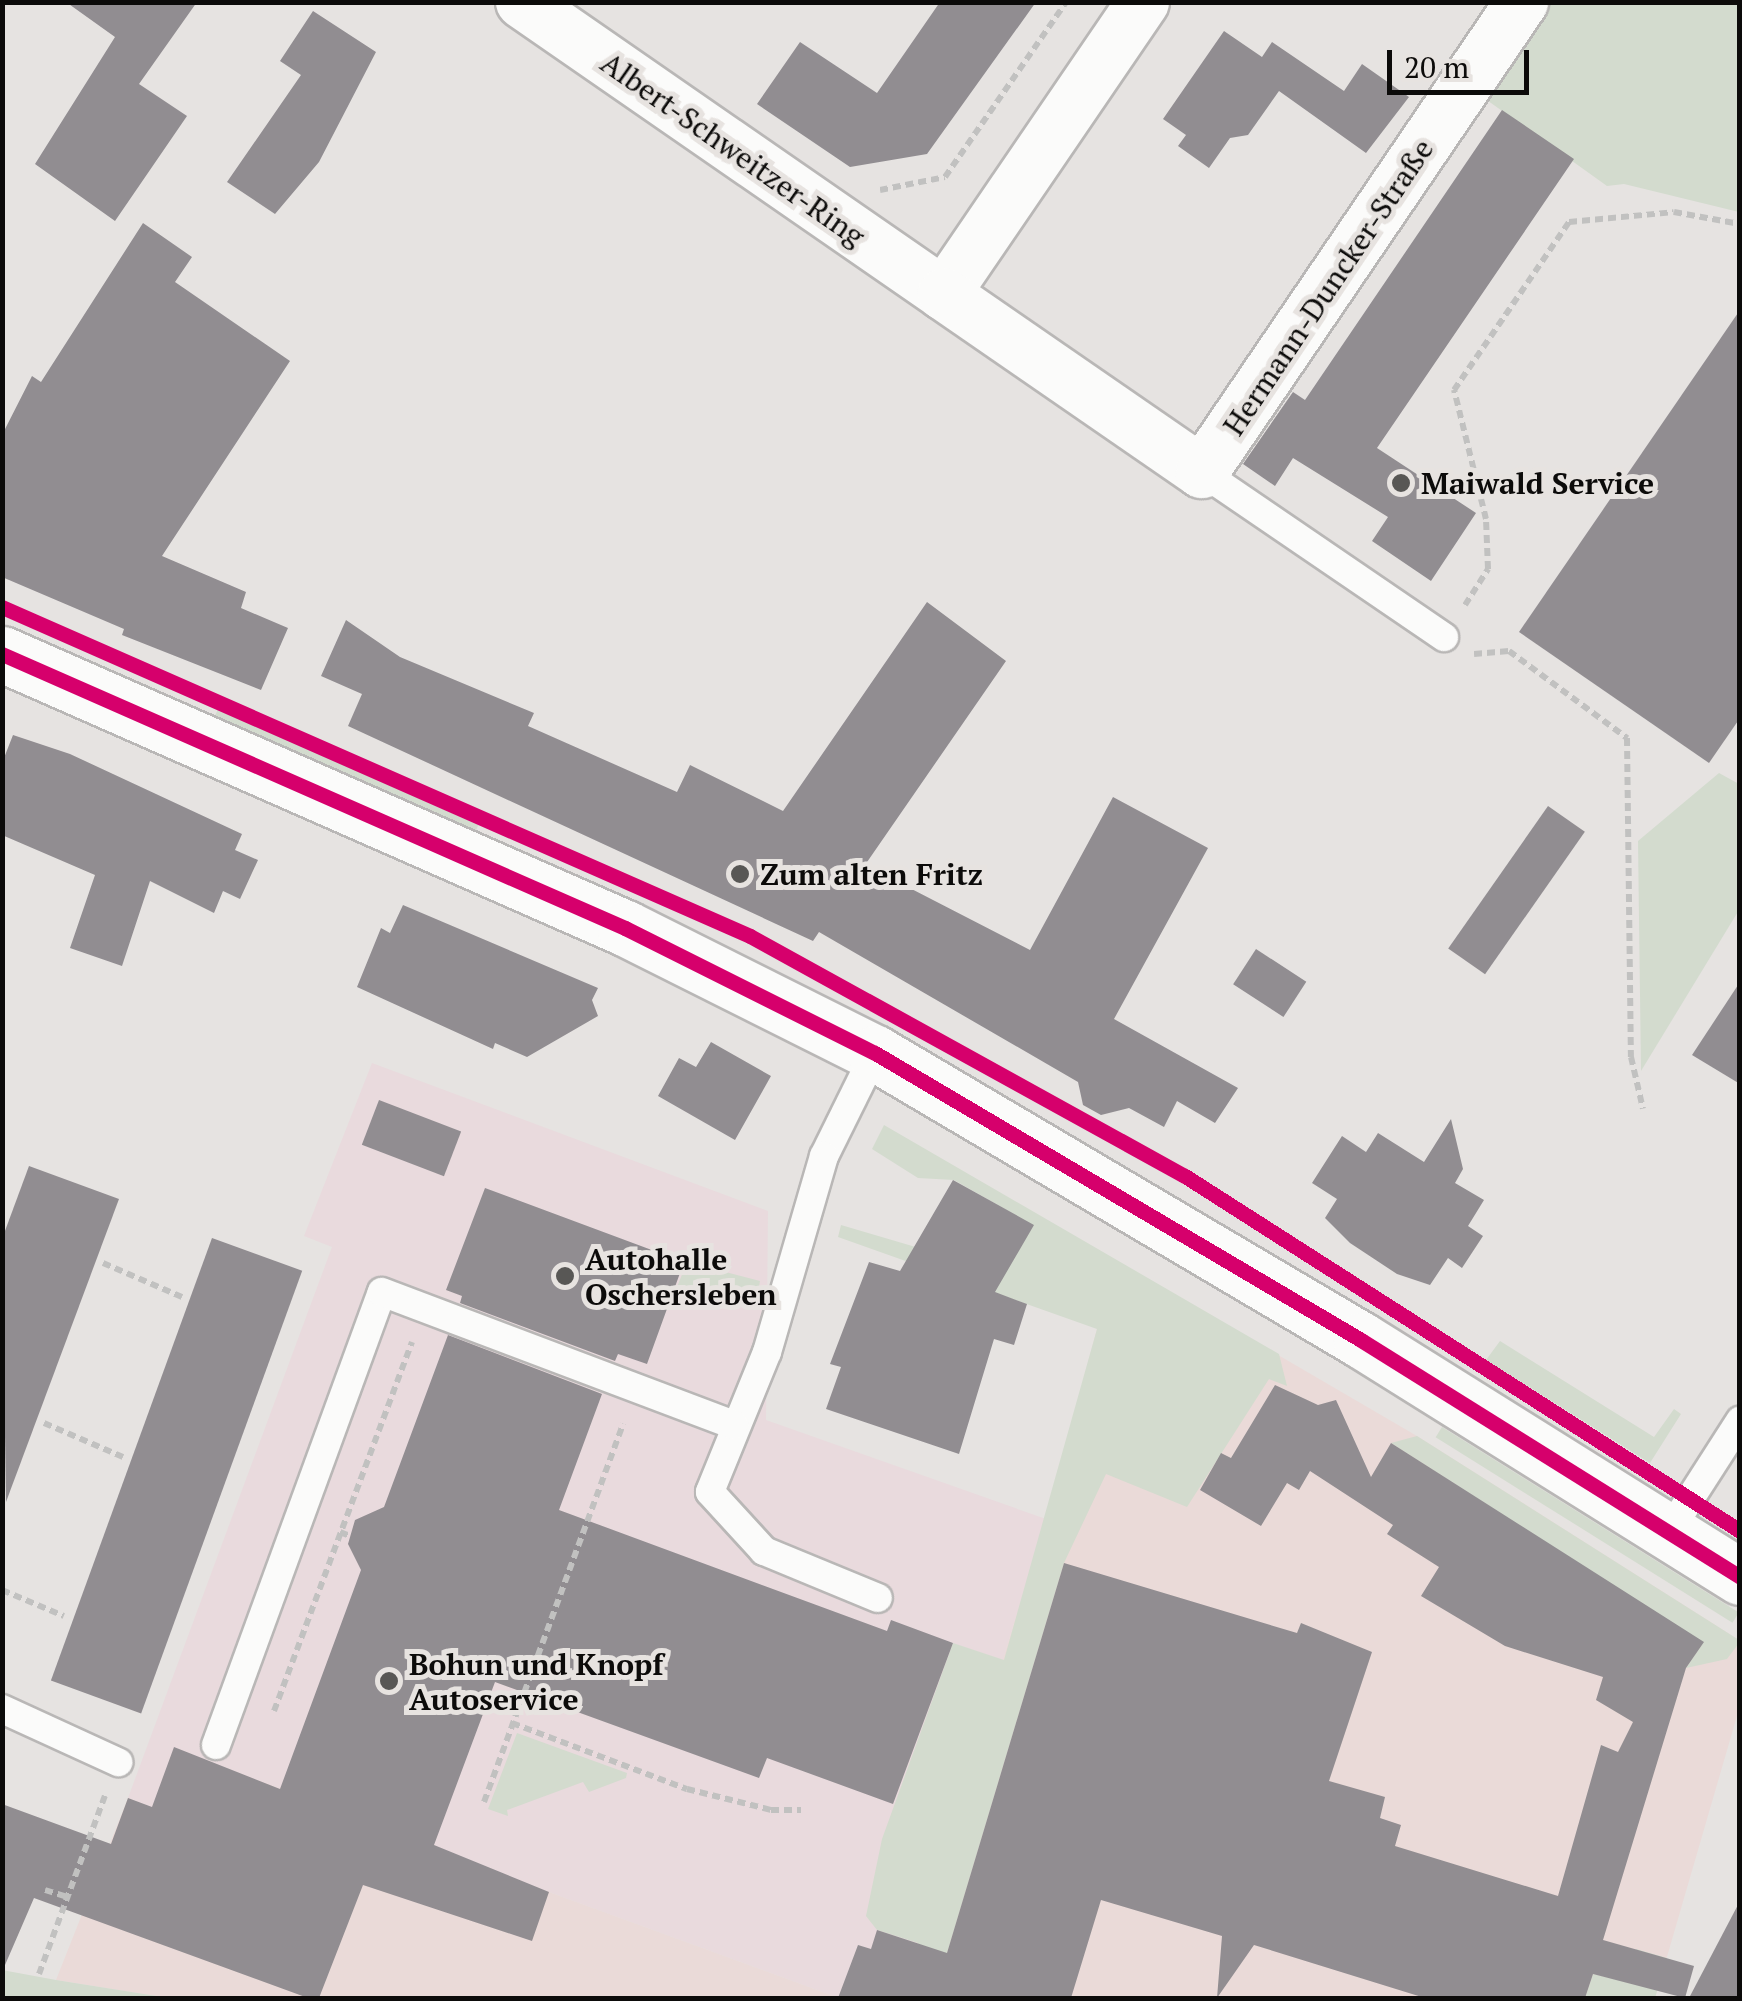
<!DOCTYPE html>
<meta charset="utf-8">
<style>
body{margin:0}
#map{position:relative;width:1742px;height:2001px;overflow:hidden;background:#e6e3e1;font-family:"PT Serif",serif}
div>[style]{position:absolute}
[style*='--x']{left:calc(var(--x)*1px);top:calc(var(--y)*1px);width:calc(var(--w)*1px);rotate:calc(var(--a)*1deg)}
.commercial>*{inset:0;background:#e9dadd}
.industrial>*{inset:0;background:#eadad8}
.green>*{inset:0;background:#d3dbce;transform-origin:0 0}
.building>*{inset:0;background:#918d91;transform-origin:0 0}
.path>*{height:6px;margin-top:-3px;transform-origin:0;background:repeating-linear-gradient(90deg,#c1c1c0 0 8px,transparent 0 13px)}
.roads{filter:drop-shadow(2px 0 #b9b7b6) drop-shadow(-2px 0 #b9b7b6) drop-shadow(0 2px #b9b7b6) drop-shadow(0 -2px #b9b7b6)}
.service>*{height:28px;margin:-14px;padding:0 14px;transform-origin:14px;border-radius:14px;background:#fbfbfa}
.minor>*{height:52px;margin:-26px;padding:0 26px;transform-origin:26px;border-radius:26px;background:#fbfbfa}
.tertiary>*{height:55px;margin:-27.5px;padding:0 27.5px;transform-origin:27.5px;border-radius:27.5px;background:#fbfbfa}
.cycleway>*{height:15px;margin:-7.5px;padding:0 7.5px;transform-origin:7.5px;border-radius:7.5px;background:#d6006c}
.dots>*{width:28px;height:28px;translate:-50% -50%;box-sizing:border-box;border:5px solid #e7e3e0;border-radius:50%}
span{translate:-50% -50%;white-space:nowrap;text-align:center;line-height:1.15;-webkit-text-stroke:10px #e7e3e0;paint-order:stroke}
.street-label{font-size:30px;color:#0c0b0a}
.poi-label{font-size:30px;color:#0c0b0a;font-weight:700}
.left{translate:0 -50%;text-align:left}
.frame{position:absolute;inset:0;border:5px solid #0c0b0a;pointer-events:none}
.scale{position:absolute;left:1387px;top:50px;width:142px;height:45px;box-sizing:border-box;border:5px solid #0c0b0a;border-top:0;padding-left:12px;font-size:30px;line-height:35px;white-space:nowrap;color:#0c0b0a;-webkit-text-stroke:8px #e7e3e0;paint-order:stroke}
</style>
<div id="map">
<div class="commercial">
<div style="clip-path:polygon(372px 1063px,768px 1211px,766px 1420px,1046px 1519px,899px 1998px,839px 1998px,549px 1892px,218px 1833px,128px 1798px,332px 1247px,304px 1236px)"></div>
</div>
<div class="industrial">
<div style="clip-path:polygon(1136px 1272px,1417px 1436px,1739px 1640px,1739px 1709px,1655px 1998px,899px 1998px,1046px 1519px,1097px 1329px)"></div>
<div style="clip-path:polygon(239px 1773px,549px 1892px,839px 1998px,169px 1998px,56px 1980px,128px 1798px,218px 1833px)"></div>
</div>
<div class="green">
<div style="clip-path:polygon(1537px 3px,1739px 3px,1739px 212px,1624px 184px,1607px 186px,1484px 98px)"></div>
<div style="left:218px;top:709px;width:285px;height:13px;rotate:24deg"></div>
<div style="clip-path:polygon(1719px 773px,1739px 784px,1739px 910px,1641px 1071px,1638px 841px)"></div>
<div style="clip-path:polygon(884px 1125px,1279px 1354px,1287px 1386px,1269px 1379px,1187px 1507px,1106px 1474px,1064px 1563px,936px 1990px,906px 1980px,918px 1943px,877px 1930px,866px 1916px,882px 1839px,953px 1643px,1004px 1660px,1097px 1329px,838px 1237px,841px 1225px,919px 1248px,1033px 1225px,954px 1180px,918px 1178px,872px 1149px)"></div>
<div style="clip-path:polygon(687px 1262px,760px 1281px,757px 1299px,730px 1309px,673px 1297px)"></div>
<div style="clip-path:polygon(1500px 1341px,1654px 1437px,1674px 1409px,1681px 1414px,1650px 1463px,1486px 1360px)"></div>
<div style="left:1442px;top:1427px;width:350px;height:12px;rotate:32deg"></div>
<div style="clip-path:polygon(1417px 1436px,1739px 1640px,1739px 1643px,1727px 1659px,1686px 1668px,1703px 1643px,1391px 1443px)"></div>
<div style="clip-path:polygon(517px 1733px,627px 1773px,626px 1778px,589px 1792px,583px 1782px,507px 1810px,508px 1816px,488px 1809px)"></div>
<div style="clip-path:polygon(1636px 1949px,1667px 1958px,1655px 1998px,1585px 1998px,1593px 1974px,1627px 1982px)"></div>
<div style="clip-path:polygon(2px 1970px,56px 1980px,169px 1998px,3px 1998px)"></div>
</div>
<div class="building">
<div style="clip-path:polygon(66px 2px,197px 2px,139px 84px,187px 116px,115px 221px,35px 164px,115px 37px)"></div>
<div style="clip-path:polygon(940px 2px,1036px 2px,927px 154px,850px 167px,757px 104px,800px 42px,877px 93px)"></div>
<div style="clip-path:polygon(313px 11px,376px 52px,319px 162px,275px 214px,227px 182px,301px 75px,280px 61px)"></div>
<div style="clip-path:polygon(1224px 31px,1262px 57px,1272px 42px,1344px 91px,1362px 64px,1409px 97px,1366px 153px,1279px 91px,1248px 135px,1230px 138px,1209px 168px,1178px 146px,1186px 135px,1163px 119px)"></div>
<div style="clip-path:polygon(1502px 110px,1574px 159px,1377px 448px,1476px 513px,1431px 581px,1372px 541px,1388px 517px,1293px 458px,1275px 486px,1243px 464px,1293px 392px,1305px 400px)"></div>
<div style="clip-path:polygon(143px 223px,192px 257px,175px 282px,290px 361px,162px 556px,246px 592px,241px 608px,288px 628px,261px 690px,122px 635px,124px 629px,2px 577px,2px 435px,32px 376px,41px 382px)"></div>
<div style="clip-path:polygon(1740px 310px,1740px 718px,1709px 763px,1519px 632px)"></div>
<div style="clip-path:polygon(927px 602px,1006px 661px,865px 865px,1030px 950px,1113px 797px,1208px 848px,1114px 1019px,1238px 1088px,1215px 1123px,1177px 1101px,1164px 1127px,1129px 1108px,1101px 1115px,1083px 1105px,1078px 1082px,819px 932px,813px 941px,348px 726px,362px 694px,321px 676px,346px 620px,400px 657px,534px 713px,528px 726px,677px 792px,690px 765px,783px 811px)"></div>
<div style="clip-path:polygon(13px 735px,70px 754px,242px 834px,235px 850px,258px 860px,240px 899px,223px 891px,214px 913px,150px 881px,122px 966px,70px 948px,95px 875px,2px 835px,2px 763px)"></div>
<div style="left:1548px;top:806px;width:45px;height:174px;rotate:35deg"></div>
<div style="clip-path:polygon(403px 905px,598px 988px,592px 1000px,598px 1016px,527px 1057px,495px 1043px,493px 1049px,357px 987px,381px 928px,390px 933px)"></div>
<div style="left:1256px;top:949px;width:60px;height:42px;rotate:33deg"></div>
<div style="clip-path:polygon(1740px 982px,1740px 1084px,1692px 1055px)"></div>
<div style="clip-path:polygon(711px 1042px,771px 1076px,735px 1140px,658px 1096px,679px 1058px,696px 1067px)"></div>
<div style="left:379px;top:1100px;width:88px;height:48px;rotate:21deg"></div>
<div style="clip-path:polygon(1451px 1119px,1463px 1169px,1455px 1183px,1484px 1200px,1468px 1226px,1483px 1236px,1462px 1268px,1448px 1258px,1430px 1285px,1397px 1274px,1350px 1243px,1325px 1218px,1337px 1199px,1312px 1183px,1342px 1136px,1366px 1152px,1378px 1133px,1424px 1162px)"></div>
<div style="clip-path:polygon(29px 1166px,119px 1199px,6px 1502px,2px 1239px)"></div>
<div style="clip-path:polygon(953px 1180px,1034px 1225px,995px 1292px,1027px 1304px,1014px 1345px,994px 1339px,959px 1454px,826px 1409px,841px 1367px,830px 1364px,869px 1262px,900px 1271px)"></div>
<div style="clip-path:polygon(485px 1188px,684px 1262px,647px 1364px,618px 1354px,615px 1361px,460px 1303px,462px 1296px,446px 1290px)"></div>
<div style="left:212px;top:1238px;width:96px;height:471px;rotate:20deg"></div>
<div style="clip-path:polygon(448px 1335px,602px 1394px,559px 1510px,887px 1631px,891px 1620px,953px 1643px,893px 1804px,767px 1758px,759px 1778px,495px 1682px,434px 1845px,549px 1892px,532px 1941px,363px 1885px,319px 1998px,308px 1998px,34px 1898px,2px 1972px,2px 1804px,111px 1844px,128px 1798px,152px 1807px,174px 1747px,280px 1789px,361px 1570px,348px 1544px,355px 1520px,384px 1507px)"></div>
<div style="clip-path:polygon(1275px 1385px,1318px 1405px,1336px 1400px,1371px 1477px,1391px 1443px,1704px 1642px,1686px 1668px,1603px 1940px,1694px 1966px,1685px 1998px,1593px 1974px,1585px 1998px,1425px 1998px,1254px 1945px,1217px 1998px,1222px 1936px,1101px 1900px,1071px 1998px,838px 1998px,858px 1945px,871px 1949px,877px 1930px,947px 1953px,1064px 1563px,1297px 1633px,1301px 1623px,1372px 1652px,1329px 1781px,1385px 1797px,1380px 1818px,1401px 1825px,1395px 1846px,1558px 1896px,1601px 1745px,1618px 1752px,1633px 1722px,1596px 1700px,1603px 1677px,1505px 1646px,1421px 1596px,1439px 1567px,1387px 1534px,1393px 1525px,1310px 1471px,1299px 1490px,1287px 1483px,1261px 1526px,1200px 1490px,1221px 1453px,1231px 1458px)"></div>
<div style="clip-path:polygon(1740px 1901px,1740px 1998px,1689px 1998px)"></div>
</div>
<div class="path">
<div style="--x:880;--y:190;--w:66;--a:-11.3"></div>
<div style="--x:945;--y:177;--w:213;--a:-55.3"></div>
<div style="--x:1465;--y:605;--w:43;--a:-57.4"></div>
<div style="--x:1488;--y:569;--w:50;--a:-92.3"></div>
<div style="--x:1486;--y:519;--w:133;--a:-103.9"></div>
<div style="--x:1454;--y:390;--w:204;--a:-55.6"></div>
<div style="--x:1569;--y:222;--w:105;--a:-5.4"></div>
<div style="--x:1674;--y:212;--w:67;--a:10.3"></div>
<div style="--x:1474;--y:654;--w:35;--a:-5"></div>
<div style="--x:1509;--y:651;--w:147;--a:36.4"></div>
<div style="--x:1627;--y:738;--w:319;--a:89.3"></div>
<div style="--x:1631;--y:1057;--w:53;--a:77"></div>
<div style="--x:103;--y:1263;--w:86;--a:23.3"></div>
<div style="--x:44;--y:1423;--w:86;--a:23.3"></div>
<div style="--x:340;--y:1532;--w:11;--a:22"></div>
<div style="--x:2;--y:1590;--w:67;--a:22.8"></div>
<div style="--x:274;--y:1711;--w:394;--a:-69.5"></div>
<div style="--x:512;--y:1723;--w:187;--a:20.7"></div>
<div style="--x:687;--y:1789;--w:87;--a:14"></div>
<div style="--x:771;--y:1810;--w:30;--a:0"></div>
<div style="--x:484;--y:1802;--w:403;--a:-69.8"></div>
<div style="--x:45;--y:1890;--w:24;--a:17"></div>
<div style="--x:39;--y:1974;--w:190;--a:-69.7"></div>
</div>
<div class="roads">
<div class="service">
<div style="--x:1202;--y:472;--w:293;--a:34.3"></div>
<div style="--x:875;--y:1053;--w:115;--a:116.3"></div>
<div style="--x:824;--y:1156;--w:204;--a:106.2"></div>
<div style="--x:767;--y:1352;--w:151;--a:112.2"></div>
<div style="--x:710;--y:1492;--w:80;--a:47.5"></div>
<div style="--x:764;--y:1551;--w:123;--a:22.4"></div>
<div style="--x:1670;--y:1530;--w:130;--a:-57.3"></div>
<div style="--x:2;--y:1709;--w:128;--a:24.6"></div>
<div style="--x:216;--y:1745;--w:482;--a:-69.9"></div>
<div style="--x:382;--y:1292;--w:376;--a:20.7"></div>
</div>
<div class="minor">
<div style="--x:522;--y:2;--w:513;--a:34.68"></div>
<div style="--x:944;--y:294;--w:353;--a:-55.7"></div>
<div style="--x:944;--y:294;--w:313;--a:34.6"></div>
<div style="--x:1202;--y:472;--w:569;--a:-55.75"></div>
</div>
<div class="tertiary">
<div style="--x:2;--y:654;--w:681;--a:23.74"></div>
<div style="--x:625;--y:928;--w:280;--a:26.6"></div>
<div style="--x:875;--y:1053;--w:564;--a:30.56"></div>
<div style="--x:1361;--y:1340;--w:447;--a:32"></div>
</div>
</div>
<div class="cycleway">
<div style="--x:2;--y:607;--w:817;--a:23.74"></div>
<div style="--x:750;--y:936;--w:497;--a:28.9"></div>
<div style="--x:1185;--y:1176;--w:659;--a:32.6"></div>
<div style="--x:2;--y:654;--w:681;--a:23.74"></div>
<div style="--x:625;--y:928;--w:280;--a:26.6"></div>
<div style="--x:875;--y:1053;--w:564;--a:30.56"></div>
<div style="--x:1361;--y:1340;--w:447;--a:32"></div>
</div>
<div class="dots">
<div style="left:1401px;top:483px;background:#585755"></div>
<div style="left:740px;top:874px;background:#585755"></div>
<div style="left:565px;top:1276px;background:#585755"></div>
<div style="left:389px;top:1681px;background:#585755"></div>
</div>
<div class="street-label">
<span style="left:733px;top:149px;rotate:35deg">Albert-Schweitzer-Ring</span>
<span style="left:1328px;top:287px;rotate:-56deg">Hermann-Duncker-Straße</span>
</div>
<div class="poi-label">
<span class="left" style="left:1421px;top:483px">Maiwald Service</span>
<span class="left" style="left:760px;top:874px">Zum alten Fritz</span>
<span class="left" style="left:585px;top:1276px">Autohalle<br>Oschersleben</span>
<span class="left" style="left:409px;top:1681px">Bohun und Knopf<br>Autoservice</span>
</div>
<div class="frame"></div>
<div class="scale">20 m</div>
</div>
